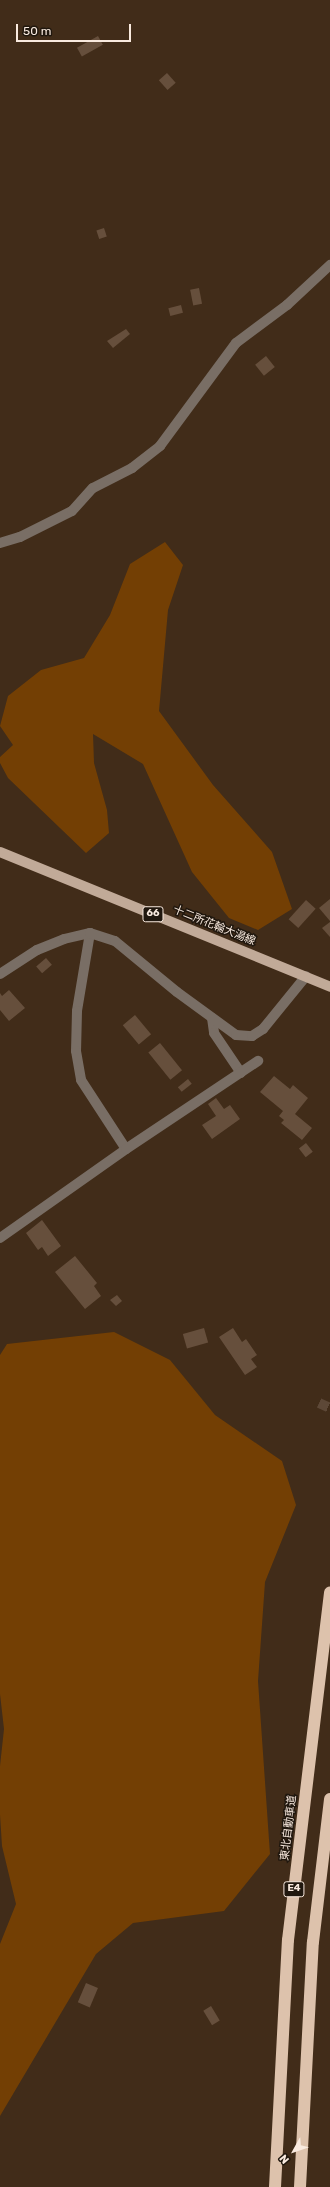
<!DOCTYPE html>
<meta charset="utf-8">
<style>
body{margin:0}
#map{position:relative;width:330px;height:2187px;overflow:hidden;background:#412c19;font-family:Rubik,"Noto Sans JP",sans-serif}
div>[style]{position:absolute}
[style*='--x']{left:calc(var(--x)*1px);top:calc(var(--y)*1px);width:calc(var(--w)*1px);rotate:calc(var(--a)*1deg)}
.green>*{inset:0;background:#733f04}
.building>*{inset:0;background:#664f3c;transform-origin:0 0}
.minor-tunnel>*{height:10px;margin-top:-5px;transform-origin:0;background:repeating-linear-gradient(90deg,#5d4837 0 10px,transparent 0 15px)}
.minor>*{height:10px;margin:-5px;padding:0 5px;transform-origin:5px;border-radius:5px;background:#796e65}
.tertiary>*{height:10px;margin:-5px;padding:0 5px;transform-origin:5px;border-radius:5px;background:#796e65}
.primary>*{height:10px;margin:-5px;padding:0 5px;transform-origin:5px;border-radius:5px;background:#c1aa98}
.motorway>*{height:12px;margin:-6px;padding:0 6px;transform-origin:6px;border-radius:6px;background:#ddc2ac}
span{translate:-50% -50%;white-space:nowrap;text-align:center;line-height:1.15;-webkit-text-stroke:3px #20170e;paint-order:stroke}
.shield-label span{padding:1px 3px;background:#20170e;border:1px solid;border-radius:3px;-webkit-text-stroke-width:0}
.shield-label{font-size:10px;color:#f9eadf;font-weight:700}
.street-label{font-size:11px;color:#f9eadf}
.north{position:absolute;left:274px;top:2131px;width:40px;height:40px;-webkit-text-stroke:3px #20170e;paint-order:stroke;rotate:230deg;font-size:11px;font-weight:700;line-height:16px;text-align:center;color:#f9eadf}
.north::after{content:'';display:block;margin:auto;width:14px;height:18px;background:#f9eadf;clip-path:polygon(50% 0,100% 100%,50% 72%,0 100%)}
.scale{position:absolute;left:16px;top:24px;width:115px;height:18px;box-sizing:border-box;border:2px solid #f9eadf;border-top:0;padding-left:5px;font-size:12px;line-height:14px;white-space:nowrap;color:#f9eadf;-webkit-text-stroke:3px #20170e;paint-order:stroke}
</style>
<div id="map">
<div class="green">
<div style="clip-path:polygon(165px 542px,183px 565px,168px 610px,159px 711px,213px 785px,272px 852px,292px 909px,258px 930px,229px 918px,192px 872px,143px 764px,93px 734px,94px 763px,107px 810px,109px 833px,86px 853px,8px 778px,0 763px,0 757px,13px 745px,0 726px,8px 696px,41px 670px,84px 658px,110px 615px,130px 564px)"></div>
<div style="clip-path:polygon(114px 1332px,170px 1360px,215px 1415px,282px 1461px,296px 1505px,265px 1582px,258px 1681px,270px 1854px,224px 1911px,133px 1923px,96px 1954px,0 2116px,0 1944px,16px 1904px,2px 1846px,0 1815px,0 1766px,4px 1729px,0 1694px,0 1355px,7px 1344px)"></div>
</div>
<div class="building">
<div style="left:98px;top:36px;width:10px;height:24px;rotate:61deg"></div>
<div style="left:167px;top:73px;width:13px;height:11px;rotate:48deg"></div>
<div style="left:104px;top:228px;width:9px;height:8px;rotate:72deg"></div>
<div style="left:199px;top:288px;width:16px;height:9px;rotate:79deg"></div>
<div style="left:181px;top:305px;width:8px;height:13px;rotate:76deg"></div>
<div style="clip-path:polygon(126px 329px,130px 334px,113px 348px,107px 341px)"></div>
<div style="left:266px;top:356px;width:14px;height:14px;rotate:51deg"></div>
<div style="clip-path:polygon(330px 899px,330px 921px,319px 908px)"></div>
<div style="left:306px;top:900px;width:13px;height:26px;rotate:42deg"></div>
<div style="clip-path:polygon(330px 922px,330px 937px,322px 928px)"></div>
<div style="left:46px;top:958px;width:9px;height:13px;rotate:49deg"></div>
<div style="clip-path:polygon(9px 990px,25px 1008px,9px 1021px,0 1010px,0 993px,2px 996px)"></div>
<div style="left:135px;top:1015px;width:25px;height:16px;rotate:50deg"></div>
<div style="left:160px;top:1043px;width:35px;height:15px;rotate:51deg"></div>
<div style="clip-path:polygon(274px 1076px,290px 1089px,293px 1085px,308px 1098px,295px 1114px,312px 1128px,302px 1140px,281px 1123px,284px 1120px,279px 1116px,283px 1111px,260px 1092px)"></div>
<div style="left:188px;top:1079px;width:6px;height:13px;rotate:51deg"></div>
<div style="clip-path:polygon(216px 1098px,224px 1109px,230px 1105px,240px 1119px,212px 1139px,202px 1125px,216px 1116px,208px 1104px)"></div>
<div style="left:306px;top:1143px;width:11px;height:9px;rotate:52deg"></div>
<div style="clip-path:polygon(42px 1220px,61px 1246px,48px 1256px,42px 1247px,38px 1250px,26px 1233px)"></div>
<div style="clip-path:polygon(75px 1256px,97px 1283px,94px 1286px,101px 1296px,85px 1309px,55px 1272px)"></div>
<div style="clip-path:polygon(117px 1295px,122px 1301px,116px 1306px,110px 1300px)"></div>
<div style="left:204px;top:1328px;width:15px;height:22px;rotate:74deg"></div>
<div style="clip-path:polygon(233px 1328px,242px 1342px,246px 1339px,257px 1355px,251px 1359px,257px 1367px,245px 1375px,219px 1337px)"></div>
<div style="left:86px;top:1983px;width:13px;height:21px;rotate:23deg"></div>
<div style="left:211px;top:2006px;width:17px;height:9px;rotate:59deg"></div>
</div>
<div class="minor-tunnel">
<div style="--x:319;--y:1403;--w:12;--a:24"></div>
</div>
<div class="minor">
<div style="--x:0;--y:543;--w:21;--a:-17"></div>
<div style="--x:20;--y:537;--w:58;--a:-26.6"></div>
<div style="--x:72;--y:511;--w:31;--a:-48"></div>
<div style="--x:93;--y:488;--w:44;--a:-27.1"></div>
<div style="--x:132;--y:468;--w:36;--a:-38"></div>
<div style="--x:160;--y:446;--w:128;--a:-53.6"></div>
<div style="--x:236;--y:343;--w:64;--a:-36.7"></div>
<div style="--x:287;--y:305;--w:59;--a:-42.9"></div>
<div style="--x:90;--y:933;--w:79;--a:99.5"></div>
<div style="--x:77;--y:1011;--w:40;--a:91.4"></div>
<div style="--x:76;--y:1051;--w:29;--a:80"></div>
<div style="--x:81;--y:1080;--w:82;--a:56.9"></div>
<div style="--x:212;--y:1018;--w:15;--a:82"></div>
<div style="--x:214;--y:1033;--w:48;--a:56"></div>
<div style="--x:0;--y:1238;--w:154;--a:-35.2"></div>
<div style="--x:126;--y:1149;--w:159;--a:-33.7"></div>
</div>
<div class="tertiary">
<div style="--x:0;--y:974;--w:44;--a:-33"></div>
<div style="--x:37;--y:950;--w:29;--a:-22"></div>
<div style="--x:64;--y:939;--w:27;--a:-13"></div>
<div style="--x:90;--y:933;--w:26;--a:18"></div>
<div style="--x:115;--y:941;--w:80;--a:39.4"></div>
<div style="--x:177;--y:992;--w:73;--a:36.1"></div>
<div style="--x:236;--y:1035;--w:16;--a:4"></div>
<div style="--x:252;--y:1036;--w:13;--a:-32"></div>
<div style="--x:263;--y:1029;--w:68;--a:-50.9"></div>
</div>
<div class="primary">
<div style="--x:0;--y:852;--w:357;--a:22.2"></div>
</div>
<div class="motorway">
<div style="--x:275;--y:2187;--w:247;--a:-87"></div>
<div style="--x:288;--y:1940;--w:350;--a:-83.1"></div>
<div style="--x:300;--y:2187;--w:245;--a:-87"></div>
<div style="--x:313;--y:1942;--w:144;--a:-83.2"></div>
</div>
<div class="shield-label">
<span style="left:153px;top:914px">66</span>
<span style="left:294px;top:1889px">E4</span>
</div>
<div class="street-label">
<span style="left:214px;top:926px;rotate:22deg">十二所花輪大湯線</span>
<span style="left:289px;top:1828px;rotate:-83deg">東北自動車道</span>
</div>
<div class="north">N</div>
<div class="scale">50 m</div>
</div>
